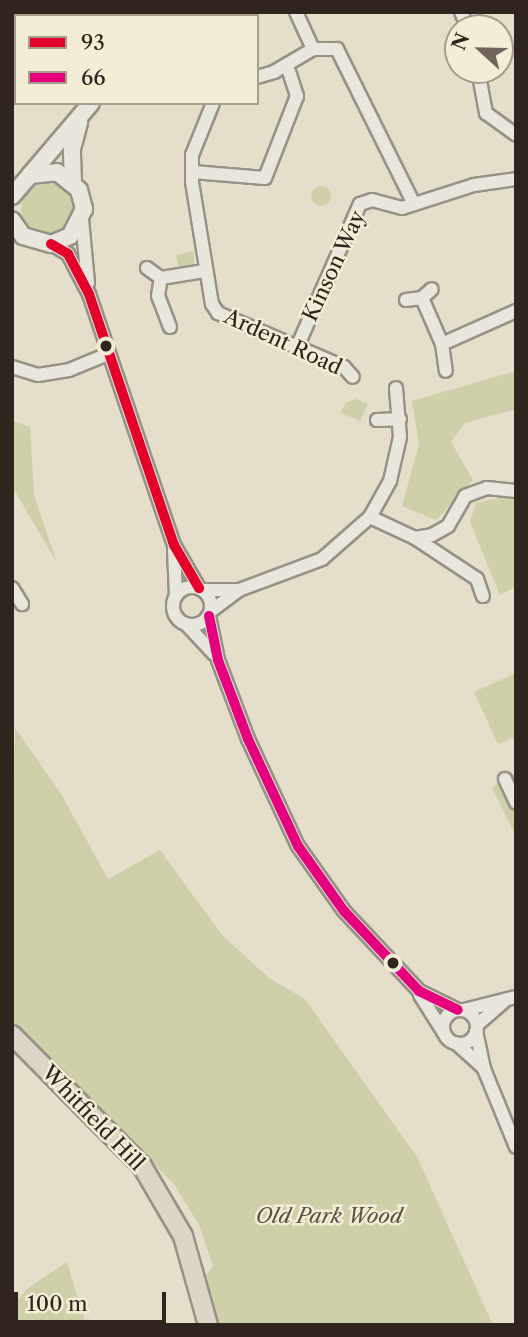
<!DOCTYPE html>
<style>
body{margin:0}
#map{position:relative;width:528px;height:1337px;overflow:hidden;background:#e4deca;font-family:"Libre Caslon Text",serif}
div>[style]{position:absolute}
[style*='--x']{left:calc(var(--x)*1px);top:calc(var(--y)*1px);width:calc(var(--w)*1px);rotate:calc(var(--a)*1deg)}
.green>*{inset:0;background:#cfcfaa}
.round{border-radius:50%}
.roads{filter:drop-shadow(2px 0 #979286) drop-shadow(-2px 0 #979286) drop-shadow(0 2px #979286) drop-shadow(0 -2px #979286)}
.street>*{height:12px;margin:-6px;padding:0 6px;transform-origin:6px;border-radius:6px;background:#e9e6dd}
.street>.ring{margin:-6px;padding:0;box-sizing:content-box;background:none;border:12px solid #e9e6dd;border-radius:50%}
.secondary>*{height:16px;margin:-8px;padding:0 8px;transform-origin:8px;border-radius:8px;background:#e9e6dd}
.primary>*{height:18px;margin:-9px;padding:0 9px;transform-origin:9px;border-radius:9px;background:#ddd6c7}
.bus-1>*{height:10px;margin:-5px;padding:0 5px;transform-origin:5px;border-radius:5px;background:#e4002b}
.bus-2>*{height:10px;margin:-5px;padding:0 5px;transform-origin:5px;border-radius:5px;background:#e5007d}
.dots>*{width:19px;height:19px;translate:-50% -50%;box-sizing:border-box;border:4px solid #f4edd6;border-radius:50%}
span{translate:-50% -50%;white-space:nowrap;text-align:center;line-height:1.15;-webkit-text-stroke:5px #f4edd6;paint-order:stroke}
.street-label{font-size:21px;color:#30241e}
.park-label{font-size:21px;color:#5b5340;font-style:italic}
.frame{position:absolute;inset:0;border:14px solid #30241e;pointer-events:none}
.legend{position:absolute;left:14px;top:14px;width:245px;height:91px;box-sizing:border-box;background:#f4edd6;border:2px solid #a69d8c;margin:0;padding:9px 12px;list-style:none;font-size:21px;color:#30241e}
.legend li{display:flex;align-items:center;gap:14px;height:35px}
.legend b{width:35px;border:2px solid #a69d8c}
.north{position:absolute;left:444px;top:14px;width:70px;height:70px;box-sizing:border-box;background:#f4edd6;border:2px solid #a69d8c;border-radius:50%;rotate:292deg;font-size:19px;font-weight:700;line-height:28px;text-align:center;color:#30241e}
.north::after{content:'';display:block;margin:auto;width:24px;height:32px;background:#6f655a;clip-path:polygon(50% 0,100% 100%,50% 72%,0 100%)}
.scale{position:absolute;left:14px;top:1292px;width:152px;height:32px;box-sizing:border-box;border:4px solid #30241e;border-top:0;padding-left:9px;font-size:21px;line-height:24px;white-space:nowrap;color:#30241e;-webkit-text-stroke:5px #f4edd6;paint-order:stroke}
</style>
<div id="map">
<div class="green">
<div class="round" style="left:21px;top:182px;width:52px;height:52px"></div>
<div class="round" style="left:311px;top:186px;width:20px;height:20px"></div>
<div style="clip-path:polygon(194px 251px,194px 265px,179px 270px,176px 255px)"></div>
<div style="clip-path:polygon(516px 371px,516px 409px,465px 423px,451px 442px,473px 480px,436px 520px,402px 506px,419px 444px,412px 401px)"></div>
<div style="clip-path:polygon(356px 399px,368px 404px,360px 421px,341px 413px,345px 403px)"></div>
<div style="clip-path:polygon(12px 421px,30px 427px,34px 496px,57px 563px,12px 486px)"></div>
<div style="clip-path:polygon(504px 497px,516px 499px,516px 587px,500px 595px,470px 522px,476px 503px)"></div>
<div style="clip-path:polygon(516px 673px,516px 736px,498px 744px,474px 692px)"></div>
<div style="clip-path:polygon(15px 728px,61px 794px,108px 879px,160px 850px,222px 935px,269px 978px,305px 999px,417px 1157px,493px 1325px,219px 1325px,206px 1275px,213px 1266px,199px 1225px,174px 1184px,12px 1020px)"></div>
<div style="clip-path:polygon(516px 773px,516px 837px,492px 787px)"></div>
<div style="clip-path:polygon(67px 1262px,86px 1325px,12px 1325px,12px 1306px,28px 1288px)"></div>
</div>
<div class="roads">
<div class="street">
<div style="--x:60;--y:12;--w:5;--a:53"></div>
<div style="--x:296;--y:12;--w:41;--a:65.3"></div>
<div style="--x:461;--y:12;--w:17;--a:66"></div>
<div style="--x:478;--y:70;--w:44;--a:79.5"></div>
<div style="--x:486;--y:113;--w:37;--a:36"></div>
<div style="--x:257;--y:77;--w:18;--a:-16"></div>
<div style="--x:274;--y:72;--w:45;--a:-30.5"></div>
<div style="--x:313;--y:49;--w:24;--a:0"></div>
<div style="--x:337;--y:49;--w:173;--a:63.6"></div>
<div style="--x:213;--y:103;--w:56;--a:112"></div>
<div style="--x:192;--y:155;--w:27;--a:90"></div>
<div style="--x:192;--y:182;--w:124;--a:80.7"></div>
<div style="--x:212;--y:304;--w:11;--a:56"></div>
<div style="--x:218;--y:313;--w:137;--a:23.2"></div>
<div style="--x:344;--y:367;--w:13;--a:48"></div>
<div style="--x:193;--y:172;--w:72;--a:4.8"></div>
<div style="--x:265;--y:178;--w:88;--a:-68.7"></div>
<div style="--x:297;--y:96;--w:33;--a:-108"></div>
<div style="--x:82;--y:219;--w:64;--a:84.6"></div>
<div style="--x:51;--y:244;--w:20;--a:30"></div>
<div style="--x:68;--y:254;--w:45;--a:62.3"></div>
<div style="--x:89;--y:294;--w:265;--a:71.3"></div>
<div style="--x:174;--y:545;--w:50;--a:59.8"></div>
<div style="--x:147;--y:268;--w:17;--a:36"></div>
<div style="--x:422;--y:298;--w:50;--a:66.5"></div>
<div style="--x:442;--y:344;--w:27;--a:82"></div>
<div style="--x:406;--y:300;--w:16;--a:-7"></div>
<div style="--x:422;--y:298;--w:13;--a:-42"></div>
<div style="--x:170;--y:327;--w:33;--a:-111"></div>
<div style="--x:158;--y:296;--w:18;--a:-81"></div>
<div style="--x:161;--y:278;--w:44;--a:-9.2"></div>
<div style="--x:442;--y:344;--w:81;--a:-24"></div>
<div style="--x:298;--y:345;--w:154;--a:-66.3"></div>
<div style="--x:360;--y:204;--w:13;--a:-18"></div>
<div style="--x:372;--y:200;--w:31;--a:15"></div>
<div style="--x:402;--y:208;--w:76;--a:-17.7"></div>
<div style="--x:474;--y:185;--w:42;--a:-8.1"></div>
<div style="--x:12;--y:367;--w:27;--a:17"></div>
<div style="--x:38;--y:375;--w:31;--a:-9"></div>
<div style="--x:69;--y:370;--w:42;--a:-22.3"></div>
<div style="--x:377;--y:420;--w:23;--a:-2"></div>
<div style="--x:370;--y:517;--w:50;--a:25"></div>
<div style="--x:415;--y:538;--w:17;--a:-10"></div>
<div style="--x:432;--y:535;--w:18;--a:-29"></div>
<div style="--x:448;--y:526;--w:34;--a:-60"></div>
<div style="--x:465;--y:496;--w:23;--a:-20"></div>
<div style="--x:487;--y:488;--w:29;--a:6"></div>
<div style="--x:415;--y:538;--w:74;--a:33.5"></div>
<div style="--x:477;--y:579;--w:18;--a:71"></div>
<div style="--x:174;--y:549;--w:47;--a:87.6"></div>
<div class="ring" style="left:173px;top:587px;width:26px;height:26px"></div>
<div style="--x:12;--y:588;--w:19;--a:58"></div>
<div style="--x:204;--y:590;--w:35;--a:0"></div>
<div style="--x:211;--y:611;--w:35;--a:-37"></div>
<div style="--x:239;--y:590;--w:89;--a:-20.5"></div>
<div style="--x:322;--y:559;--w:64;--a:-41.2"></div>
<div style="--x:370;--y:517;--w:41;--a:-60.9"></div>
<div style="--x:390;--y:481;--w:45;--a:-77.2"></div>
<div style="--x:400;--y:437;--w:49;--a:-94.7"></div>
<div style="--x:209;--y:616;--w:45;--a:78.4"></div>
<div style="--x:218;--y:660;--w:85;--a:69.2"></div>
<div style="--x:248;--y:739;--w:118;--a:65"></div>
<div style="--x:298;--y:846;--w:80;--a:54.7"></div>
<div style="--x:344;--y:911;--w:110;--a:46.8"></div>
<div style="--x:419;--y:991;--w:43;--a:26"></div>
<div style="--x:186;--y:624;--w:41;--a:47"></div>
<div style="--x:505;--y:779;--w:26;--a:65"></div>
<div style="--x:420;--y:995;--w:45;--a:57.7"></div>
<div style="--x:464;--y:1010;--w:54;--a:-14"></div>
<div class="ring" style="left:443px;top:1010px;width:22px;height:22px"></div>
<div style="--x:477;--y:1025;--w:35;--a:-41"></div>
<div style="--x:476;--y:1031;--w:39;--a:78"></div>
<div style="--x:484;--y:1069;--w:84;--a:67.7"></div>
<div style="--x:456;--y:1043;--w:38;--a:42"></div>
</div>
<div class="secondary">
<div style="--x:130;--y:16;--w:4;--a:-76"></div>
<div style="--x:30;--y:175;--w:94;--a:-49.7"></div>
<div style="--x:73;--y:182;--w:33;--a:-92"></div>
<div style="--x:72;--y:149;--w:28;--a:-75"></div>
<div style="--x:12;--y:196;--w:28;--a:-49"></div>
<div style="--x:30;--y:175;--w:27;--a:-6"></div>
<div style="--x:57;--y:172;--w:28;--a:39"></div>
<div style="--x:79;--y:190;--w:20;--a:75"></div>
<div style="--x:84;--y:209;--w:30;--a:117"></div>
<div style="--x:70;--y:236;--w:21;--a:157"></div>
<div style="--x:51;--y:244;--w:29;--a:-164"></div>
<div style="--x:23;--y:236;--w:19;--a:-125"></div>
</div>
<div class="primary">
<div style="--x:12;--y:1035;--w:185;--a:45.2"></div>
<div style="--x:142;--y:1166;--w:81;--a:59.6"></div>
<div style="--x:183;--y:1236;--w:92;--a:74.3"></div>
</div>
</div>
<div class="bus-1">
<div style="--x:51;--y:244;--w:20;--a:30"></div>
<div style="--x:68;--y:254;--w:45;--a:62.3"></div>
<div style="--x:89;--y:294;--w:265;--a:71.3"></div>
<div style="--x:174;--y:545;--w:50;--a:59.8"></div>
</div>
<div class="bus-2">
<div style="--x:209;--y:616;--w:45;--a:78.4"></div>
<div style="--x:218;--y:660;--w:85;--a:69.2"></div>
<div style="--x:248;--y:739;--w:118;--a:65"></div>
<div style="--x:298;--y:846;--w:80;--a:54.7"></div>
<div style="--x:344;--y:911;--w:110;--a:46.8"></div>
<div style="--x:419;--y:991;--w:43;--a:26"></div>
</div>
<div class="dots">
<div style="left:106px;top:346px;background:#30241e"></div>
<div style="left:393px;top:963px;background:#30241e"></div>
</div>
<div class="street-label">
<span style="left:334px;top:266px;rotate:-65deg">Kinson Way</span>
<span style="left:283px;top:342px;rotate:25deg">Ardent Road</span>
<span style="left:93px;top:1118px;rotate:46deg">Whitfield Hill</span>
</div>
<div class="park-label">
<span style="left:329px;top:1216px">Old Park Wood</span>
</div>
<div class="frame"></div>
<ul class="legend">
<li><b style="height:9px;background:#e4002b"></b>93</li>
<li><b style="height:9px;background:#e5007d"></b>66</li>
</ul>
<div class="north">N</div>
<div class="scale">100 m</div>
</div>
